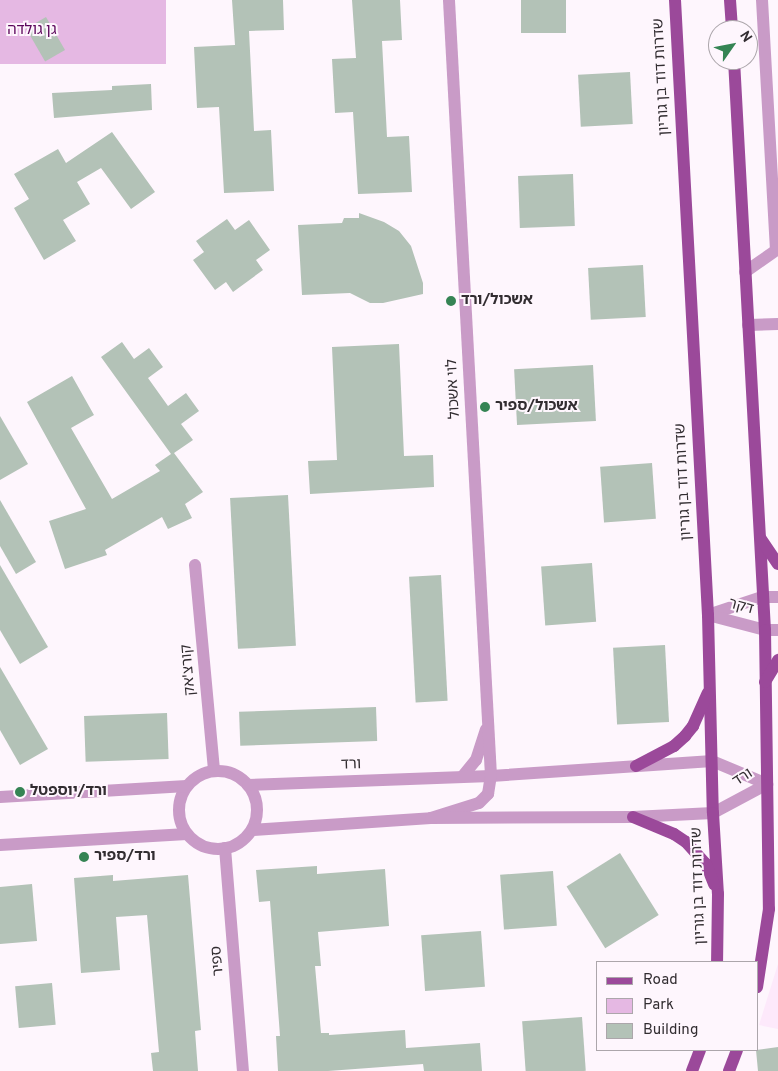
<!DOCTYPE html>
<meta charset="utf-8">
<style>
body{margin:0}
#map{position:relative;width:778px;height:1071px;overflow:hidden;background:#fef6fd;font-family:Overpass,"Noto Sans Hebrew",sans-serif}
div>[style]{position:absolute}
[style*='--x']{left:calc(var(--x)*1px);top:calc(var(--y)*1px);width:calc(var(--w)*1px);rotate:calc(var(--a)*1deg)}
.built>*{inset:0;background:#fde9fb}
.green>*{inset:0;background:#e5b8e3;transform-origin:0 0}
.building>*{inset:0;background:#b3c2b7;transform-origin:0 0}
.minor>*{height:12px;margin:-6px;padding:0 6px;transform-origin:6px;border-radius:6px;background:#c99bc7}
.minor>.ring{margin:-6px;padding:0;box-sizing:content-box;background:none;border:12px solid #c99bc7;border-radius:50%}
.major>*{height:12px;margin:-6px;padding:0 6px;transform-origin:6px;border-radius:6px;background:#9b499a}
.dots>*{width:14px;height:14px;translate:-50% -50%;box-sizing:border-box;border:2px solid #fef6fd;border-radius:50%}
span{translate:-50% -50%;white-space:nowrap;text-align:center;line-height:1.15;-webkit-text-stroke:4px #fef6fd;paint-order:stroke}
.park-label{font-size:15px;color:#5b075b}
.street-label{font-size:15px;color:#322d31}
.poi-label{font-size:15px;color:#322d31;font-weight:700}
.left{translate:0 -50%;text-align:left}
.legend{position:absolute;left:596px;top:961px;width:162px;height:90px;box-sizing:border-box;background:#fef6fd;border:1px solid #aca6ab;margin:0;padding:6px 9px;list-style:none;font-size:15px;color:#322d31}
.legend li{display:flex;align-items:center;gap:10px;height:25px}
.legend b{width:25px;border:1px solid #aca6ab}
.north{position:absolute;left:708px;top:20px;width:50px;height:50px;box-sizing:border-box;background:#fef6fd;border:1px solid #aca6ab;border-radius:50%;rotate:57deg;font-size:14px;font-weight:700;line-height:20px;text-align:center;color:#322d31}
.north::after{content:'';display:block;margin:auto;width:18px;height:22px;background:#358454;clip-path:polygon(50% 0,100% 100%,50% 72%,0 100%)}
</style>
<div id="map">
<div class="built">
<div style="clip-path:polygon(778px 964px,778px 1029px,759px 1025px)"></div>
</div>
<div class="green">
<div style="left:0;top:0;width:166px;height:64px"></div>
</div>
<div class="building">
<div style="clip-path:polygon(232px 0,283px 0,284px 30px,249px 31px,254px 131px,271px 130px,274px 191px,224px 193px,219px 107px,197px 108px,194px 47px,235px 45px)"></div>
<div style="clip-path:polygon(352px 0,400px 0,402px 40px,382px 41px,387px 137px,409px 136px,412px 192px,358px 194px,353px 112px,335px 113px,332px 59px,356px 58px)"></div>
<div style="left:521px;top:0;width:45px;height:33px"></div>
<div style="left:46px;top:17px;width:38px;height:23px;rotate:60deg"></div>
<div style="left:630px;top:72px;width:52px;height:52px;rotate:87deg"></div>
<div style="clip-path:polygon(151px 84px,152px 110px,54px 118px,52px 93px,112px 90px,112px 86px)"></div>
<div style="clip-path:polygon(112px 132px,155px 192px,131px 209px,101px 168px,77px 182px,90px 204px,63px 220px,76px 241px,44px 260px,14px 208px,29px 199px,14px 174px,58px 149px,66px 163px)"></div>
<div style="left:573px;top:174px;width:52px;height:55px;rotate:88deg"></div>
<div style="clip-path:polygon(359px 213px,384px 222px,399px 231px,411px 246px,423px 283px,423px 294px,383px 303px,370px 303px,350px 293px,302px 295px,298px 225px,342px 223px,344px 218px,359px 218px)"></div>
<div style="clip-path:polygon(227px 219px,235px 230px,249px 220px,270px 250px,256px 260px,263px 270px,233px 292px,226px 282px,215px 290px,193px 260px,204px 252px,196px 241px)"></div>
<div style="left:643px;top:265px;width:52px;height:55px;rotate:87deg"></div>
<div style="clip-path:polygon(122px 342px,134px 359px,149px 348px,163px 367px,148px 378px,168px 406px,186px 393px,199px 411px,181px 424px,193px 440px,174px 453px,203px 492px,185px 504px,192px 518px,168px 529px,162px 517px,105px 550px,107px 555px,65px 569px,49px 521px,86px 509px,27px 402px,72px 376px,94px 415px,71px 428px,112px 499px,160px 471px,155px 465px,171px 454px,101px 357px)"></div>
<div style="clip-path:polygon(399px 344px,404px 456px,433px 455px,434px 487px,310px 494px,308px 461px,337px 460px,332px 347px)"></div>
<div style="left:593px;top:365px;width:56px;height:79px;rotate:87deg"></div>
<div style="clip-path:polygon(0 416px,28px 464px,0 480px)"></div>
<div style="left:652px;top:463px;width:56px;height:52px;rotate:86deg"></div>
<div style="left:288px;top:495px;width:151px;height:58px;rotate:87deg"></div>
<div style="clip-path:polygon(0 500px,36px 562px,16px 574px,0 546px)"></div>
<div style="left:592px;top:563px;width:59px;height:51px;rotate:86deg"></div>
<div style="clip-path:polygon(0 565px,48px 647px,20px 664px,0 630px)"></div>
<div style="left:441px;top:575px;width:126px;height:32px;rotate:87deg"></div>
<div style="left:665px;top:645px;width:77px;height:52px;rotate:87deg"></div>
<div style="clip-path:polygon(0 667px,48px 749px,20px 765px,0 730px)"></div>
<div style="left:376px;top:707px;width:34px;height:137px;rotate:88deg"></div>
<div style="left:167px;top:713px;width:46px;height:83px;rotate:88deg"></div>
<div style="left:620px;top:853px;width:73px;height:63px;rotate:58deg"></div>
<div style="clip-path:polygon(317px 866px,317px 874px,385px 869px,389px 926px,318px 932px,321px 966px,315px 966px,321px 1033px,329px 1033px,329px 1035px,405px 1030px,406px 1048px,480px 1043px,482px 1071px,424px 1071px,423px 1064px,328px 1071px,278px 1071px,276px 1036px,280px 1036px,270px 901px,259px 902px,256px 870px)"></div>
<div style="left:553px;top:871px;width:55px;height:53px;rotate:86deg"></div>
<div style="clip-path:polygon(113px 875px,113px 881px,188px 875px,201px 1030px,195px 1031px,198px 1071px,153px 1071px,151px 1053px,159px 1052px,147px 915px,116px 917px,120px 970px,81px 973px,74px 878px)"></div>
<div style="clip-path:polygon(32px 884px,37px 941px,0 944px,0 887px)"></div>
<div style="left:481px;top:931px;width:56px;height:60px;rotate:86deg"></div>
<div style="left:52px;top:983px;width:42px;height:37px;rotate:85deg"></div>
<div style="left:582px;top:1017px;width:54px;height:60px;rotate:86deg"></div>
<div style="clip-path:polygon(778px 1047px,778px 1071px,758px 1071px,756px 1050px)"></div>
</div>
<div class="minor">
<div style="--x:762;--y:0;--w:250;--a:86.8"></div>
<div style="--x:745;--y:272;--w:40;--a:-34.9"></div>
<div style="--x:748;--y:325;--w:30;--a:-2"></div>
<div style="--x:195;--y:565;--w:207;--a:84.7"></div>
<div style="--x:708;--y:615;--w:57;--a:-18.4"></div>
<div style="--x:762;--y:597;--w:16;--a:0"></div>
<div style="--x:708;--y:615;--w:59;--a:14.7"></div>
<div style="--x:765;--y:630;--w:13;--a:0"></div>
<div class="ring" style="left:179px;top:771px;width:66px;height:66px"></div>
<div style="--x:462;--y:777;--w:22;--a:-51"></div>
<div style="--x:476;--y:760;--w:32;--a:-72"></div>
<div style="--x:248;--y:785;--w:243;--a:-2.1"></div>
<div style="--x:491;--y:776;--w:222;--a:-3.9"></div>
<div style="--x:712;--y:761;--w:60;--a:22.7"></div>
<div style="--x:0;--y:797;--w:187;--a:-3.4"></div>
<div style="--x:431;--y:818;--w:50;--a:-17.4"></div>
<div style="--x:479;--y:803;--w:13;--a:-45"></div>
<div style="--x:488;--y:794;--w:18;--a:-81"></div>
<div style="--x:491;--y:776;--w:777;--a:-93.1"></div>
<div style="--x:252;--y:830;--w:179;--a:-3.8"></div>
<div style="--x:431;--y:818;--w:202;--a:-0.3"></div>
<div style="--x:633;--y:817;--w:80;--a:-2.9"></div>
<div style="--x:713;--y:813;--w:61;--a:-28.2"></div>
<div style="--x:0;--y:845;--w:187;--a:-3.4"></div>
<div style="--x:225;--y:848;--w:224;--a:85.4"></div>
</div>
<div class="major">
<div style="--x:675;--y:0;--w:616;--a:86.93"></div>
<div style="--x:708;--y:615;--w:198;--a:88.6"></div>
<div style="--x:713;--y:813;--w:81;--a:86.5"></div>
<div style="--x:718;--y:894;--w:68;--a:90.8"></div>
<div style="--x:730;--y:0;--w:30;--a:86"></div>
<div style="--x:734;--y:60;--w:571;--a:86.89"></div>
<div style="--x:765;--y:630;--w:279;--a:89.2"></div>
<div style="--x:769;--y:909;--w:79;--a:98.7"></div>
<div style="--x:761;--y:539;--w:30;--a:56"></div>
<div style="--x:765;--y:682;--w:26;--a:-59"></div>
<div style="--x:636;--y:766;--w:43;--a:-27.8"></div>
<div style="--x:674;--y:746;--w:15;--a:-42"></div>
<div style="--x:685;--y:736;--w:13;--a:-51"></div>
<div style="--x:693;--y:726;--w:36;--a:-66"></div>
<div style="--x:633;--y:817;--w:44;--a:22.5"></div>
<div style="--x:674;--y:834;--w:14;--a:34"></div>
<div style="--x:686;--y:842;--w:30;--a:48"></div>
<div style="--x:706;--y:864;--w:22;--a:68"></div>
<div style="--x:692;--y:1071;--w:22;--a:-69"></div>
<div style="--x:729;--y:1071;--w:22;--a:-69"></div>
</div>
<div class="dots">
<div style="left:451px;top:301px;background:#358454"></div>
<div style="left:485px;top:407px;background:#358454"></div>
<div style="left:20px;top:792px;background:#358454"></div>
<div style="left:84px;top:857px;background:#358454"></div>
</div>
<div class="park-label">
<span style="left:32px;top:31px">גן גולדה</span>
</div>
<div class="street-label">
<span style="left:662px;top:77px;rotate:-93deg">שדרות דוד בן גוריון</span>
<span style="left:454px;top:389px;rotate:-93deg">לוי אשכול</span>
<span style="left:684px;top:482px;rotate:-93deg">שדרות דוד בן גוריון</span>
<span style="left:741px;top:607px;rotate:15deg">דקר</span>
<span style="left:189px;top:670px;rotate:-95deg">קורצ'אק</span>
<span style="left:351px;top:765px;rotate:-2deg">ורד</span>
<span style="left:743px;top:778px;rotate:-33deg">ורד</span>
<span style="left:699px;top:886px;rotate:-92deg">שדרות דוד בן גוריון</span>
<span style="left:218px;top:961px;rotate:-95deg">ספיר</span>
</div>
<div class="poi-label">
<span class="left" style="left:461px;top:301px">אשכול/ורד</span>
<span class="left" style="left:495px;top:407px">אשכול/ספיר</span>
<span class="left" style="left:30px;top:792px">ורד/יוספטל</span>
<span class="left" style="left:94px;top:857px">ורד/ספיר</span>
</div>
<ul class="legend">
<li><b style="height:6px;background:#9b499a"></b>Road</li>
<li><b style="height:14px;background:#e5b8e3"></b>Park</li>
<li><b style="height:14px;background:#b3c2b7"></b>Building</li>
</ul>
<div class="north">N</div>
</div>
